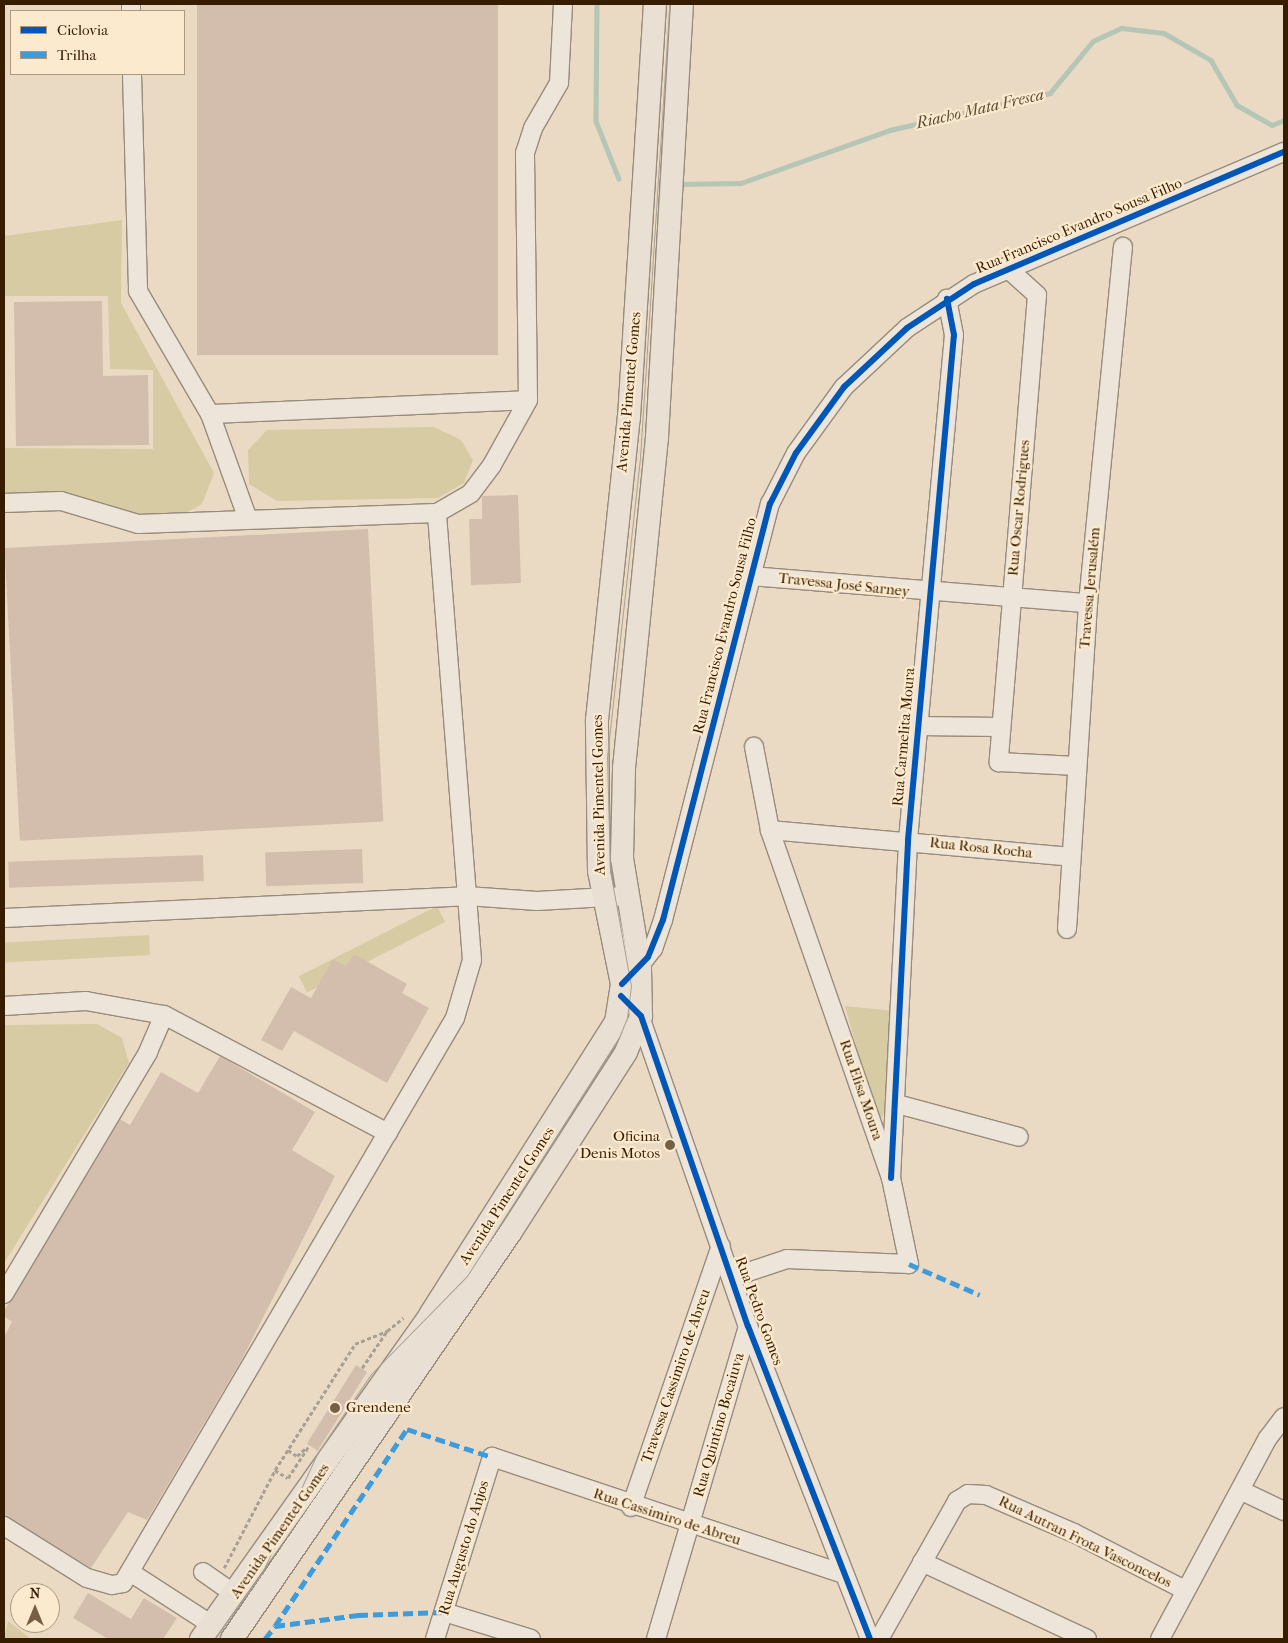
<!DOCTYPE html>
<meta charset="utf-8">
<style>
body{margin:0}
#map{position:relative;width:1288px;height:1643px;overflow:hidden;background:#eadac4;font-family:"IM FELL French Canon",serif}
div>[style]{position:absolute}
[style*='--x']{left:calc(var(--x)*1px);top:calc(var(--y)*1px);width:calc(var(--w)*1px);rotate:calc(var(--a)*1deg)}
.green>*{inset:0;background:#d6cba2;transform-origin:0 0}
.stream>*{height:4.5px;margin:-2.25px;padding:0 2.25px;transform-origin:2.25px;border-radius:2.25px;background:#b5c5b6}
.building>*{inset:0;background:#d3beae;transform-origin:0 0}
.path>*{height:2.5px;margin-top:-1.25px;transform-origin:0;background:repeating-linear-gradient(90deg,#a9a094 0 4px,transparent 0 6.5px)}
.roads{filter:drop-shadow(1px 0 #988b7b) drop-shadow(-1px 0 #988b7b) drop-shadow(0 1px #988b7b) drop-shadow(0 -1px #988b7b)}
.minor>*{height:18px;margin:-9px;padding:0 9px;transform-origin:9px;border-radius:9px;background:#ede5d9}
.major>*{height:22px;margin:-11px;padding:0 11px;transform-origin:11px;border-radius:11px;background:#e9e0d3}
.tram>*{height:1px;margin:-0.5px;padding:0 0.5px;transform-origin:0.5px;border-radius:0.5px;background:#a9a094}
.quiet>*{height:5px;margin-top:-2.5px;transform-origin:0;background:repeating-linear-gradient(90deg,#3e9bdc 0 10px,transparent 0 15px)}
.cycleway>*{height:6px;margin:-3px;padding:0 3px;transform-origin:3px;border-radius:3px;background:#0057b8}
.dots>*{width:14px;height:14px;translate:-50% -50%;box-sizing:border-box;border:2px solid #fceace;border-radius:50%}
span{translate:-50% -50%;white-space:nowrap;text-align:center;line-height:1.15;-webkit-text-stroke:4.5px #fceace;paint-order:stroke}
.street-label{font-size:15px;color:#371d00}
.poi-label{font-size:15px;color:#371d00}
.right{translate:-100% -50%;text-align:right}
.left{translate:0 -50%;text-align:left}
.water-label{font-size:16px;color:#564d35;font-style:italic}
.frame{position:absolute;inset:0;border:5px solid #371d00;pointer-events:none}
.legend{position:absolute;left:10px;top:10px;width:175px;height:65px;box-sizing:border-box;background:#fceace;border:1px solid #ad987c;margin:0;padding:6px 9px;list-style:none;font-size:15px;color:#371d00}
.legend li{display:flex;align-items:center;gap:10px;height:25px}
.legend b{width:25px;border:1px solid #ad987c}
.north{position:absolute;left:10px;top:1583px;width:50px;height:50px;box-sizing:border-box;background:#fceace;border:1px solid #ad987c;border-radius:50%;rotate:0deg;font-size:14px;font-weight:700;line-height:20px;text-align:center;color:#371d00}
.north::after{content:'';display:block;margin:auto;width:18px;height:22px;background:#765f45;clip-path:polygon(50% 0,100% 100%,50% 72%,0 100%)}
</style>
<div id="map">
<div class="green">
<div style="clip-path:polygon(122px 220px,121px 303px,214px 473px,202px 504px,180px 516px,115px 518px,4px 496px,4px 448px,153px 449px,153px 370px,110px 369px,108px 296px,4px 296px,4px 236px)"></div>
<div style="clip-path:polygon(434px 427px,461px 440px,473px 460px,464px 483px,438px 498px,277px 501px,249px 484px,248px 450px,267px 430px)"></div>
<div style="left:437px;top:906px;width:18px;height:155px;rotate:63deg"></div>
<div style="left:149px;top:935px;width:20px;height:145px;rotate:87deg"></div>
<div style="clip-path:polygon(845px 1006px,896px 1011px,883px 1118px,875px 1113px)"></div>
<div style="clip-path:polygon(97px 1024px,122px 1038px,129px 1063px,4px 1263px,4px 1025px)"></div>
<div style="clip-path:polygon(8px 1621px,31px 1639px,4px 1639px)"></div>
</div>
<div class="stream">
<div style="--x:597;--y:4;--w:117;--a:90.5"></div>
<div style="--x:596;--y:121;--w:62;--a:68.4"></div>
<div style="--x:678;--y:184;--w:63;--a:-0.9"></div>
<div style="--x:741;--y:183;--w:158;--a:-19.6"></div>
<div style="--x:890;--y:130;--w:164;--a:-13"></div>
<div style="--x:1050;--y:93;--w:67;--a:-50.4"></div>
<div style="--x:1093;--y:41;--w:31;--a:-25"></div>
<div style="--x:1121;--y:28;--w:43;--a:6.6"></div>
<div style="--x:1164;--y:33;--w:54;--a:29.9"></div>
<div style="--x:1211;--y:60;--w:52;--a:60"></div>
<div style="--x:1237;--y:105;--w:40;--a:29.7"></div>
<div style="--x:1272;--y:125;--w:13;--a:-23"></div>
</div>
<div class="building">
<div style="left:197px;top:4px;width:301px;height:351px"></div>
<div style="clip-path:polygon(102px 301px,103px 376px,148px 375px,149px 445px,16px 446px,14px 302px)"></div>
<div style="clip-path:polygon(518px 495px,521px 583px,471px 585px,469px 519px,482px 519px,482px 496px)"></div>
<div style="left:368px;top:529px;width:293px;height:364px;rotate:87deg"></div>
<div style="left:362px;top:849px;width:34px;height:97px;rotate:88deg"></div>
<div style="left:203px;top:855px;width:26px;height:195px;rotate:88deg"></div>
<div style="clip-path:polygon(354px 954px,407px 984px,402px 993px,429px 1008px,387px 1083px,294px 1031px,282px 1051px,261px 1040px,291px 987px,311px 998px,333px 959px,346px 967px)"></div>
<div style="clip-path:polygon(220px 1056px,315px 1112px,292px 1150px,335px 1176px,242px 1359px,147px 1520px,128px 1512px,91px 1568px,4px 1515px,4px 1337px,12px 1322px,4px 1316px,4px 1311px,120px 1119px,130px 1125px,161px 1072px,198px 1093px)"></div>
<div style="left:356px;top:1365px;width:13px;height:93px;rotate:32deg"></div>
<div style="clip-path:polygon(88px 1593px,131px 1619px,144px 1598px,177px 1618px,163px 1639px,108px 1639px,73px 1618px)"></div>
</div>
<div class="path">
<div style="--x:362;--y:1368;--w:45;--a:-56"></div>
<div style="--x:387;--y:1331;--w:21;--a:-39"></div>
<div style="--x:288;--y:1450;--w:11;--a:34"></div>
<div style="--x:297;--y:1456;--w:12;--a:-42"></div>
<div style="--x:275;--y:1470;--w:15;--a:32"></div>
<div style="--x:288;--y:1478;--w:38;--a:-57"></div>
<div style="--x:224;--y:1568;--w:110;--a:-62.5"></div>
<div style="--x:275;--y:1470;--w:149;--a:-57.6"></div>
<div style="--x:355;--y:1344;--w:35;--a:-22"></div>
</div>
<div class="roads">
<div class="minor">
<div style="--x:131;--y:4;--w:7;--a:90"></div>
<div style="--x:132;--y:74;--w:217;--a:88.4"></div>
<div style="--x:138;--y:291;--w:143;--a:59.7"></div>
<div style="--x:210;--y:414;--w:109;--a:70.2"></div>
<div style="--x:1006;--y:267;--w:42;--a:42.1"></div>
<div style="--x:1037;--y:295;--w:469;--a:94.7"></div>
<div style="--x:999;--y:762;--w:78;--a:2.9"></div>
<div style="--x:210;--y:414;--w:318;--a:-2.5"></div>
<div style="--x:4;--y:503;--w:57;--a:-2"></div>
<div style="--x:61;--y:501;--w:80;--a:16.6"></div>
<div style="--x:138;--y:524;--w:299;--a:-2.1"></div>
<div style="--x:437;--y:513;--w:39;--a:-30"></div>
<div style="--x:471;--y:493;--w:35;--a:-53"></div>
<div style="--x:492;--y:465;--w:74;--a:-61"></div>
<div style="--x:528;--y:400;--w:247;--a:-90.7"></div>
<div style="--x:525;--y:153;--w:26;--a:-72"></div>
<div style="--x:533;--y:128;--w:52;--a:-60"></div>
<div style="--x:559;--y:83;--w:79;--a:-87.1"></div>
<div style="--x:750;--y:576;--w:339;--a:4.6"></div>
<div style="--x:917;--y:726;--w:84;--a:0.7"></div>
<div style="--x:770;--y:830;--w:302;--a:5.1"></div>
<div style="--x:4;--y:918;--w:464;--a:-2.7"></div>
<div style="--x:467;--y:896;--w:384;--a:-94.5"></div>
<div style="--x:1067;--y:929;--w:327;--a:-86.3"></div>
<div style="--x:1088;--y:603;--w:358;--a:-84.4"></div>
<div style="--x:634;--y:973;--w:31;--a:-52"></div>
<div style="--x:653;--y:949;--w:31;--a:-71"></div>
<div style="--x:663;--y:920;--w:430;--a:-75.6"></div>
<div style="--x:770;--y:504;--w:57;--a:-63"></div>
<div style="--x:796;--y:453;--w:82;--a:-54"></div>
<div style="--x:844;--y:387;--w:86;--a:-43.1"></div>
<div style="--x:907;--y:328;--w:80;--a:-33.3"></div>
<div style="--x:974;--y:284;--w:337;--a:-23.1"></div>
<div style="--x:4;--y:1006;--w:82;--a:-3.5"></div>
<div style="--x:86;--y:1001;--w:79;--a:10.2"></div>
<div style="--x:164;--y:1015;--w:253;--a:27.8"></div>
<div style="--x:638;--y:1011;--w:334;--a:70.8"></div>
<div style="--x:748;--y:1326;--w:336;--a:68.7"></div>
<div style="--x:897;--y:1104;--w:126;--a:15.1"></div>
<div style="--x:891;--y:1178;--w:338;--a:-87.1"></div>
<div style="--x:908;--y:840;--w:507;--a:-84.8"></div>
<div style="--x:954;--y:335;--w:37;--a:-101"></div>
<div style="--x:733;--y:1277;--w:57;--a:-18.4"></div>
<div style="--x:787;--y:1259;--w:122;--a:2.3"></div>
<div style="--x:909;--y:1264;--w:88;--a:-101.8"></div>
<div style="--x:891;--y:1178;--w:368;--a:-109.2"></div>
<div style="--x:770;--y:830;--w:85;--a:-100.9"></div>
<div style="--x:4;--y:1294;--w:282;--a:-59.2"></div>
<div style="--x:148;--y:1052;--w:40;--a:-66.6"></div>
<div style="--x:1242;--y:1491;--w:47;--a:25.5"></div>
<div style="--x:631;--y:1507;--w:276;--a:-71"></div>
<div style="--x:4;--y:1526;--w:98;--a:32.1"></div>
<div style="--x:87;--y:1578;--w:26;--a:16"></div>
<div style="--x:112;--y:1585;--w:11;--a:-10"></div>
<div style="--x:123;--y:1583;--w:655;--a:-59.56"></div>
<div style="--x:455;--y:1018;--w:60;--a:-73.7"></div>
<div style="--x:472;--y:960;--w:64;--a:-94.5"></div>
<div style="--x:467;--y:896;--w:70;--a:4.1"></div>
<div style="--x:537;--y:901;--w:88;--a:-3.3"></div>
<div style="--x:922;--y:1562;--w:182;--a:25"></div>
<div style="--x:130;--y:1572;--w:98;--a:32.9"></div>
<div style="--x:203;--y:1572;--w:39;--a:35"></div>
<div style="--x:444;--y:1612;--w:91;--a:17.2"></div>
<div style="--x:435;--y:1639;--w:191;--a:-72.6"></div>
<div style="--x:492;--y:1457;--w:371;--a:18.4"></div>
<div style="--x:656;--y:1639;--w:326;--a:-73.6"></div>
<div style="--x:879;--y:1639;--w:159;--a:-60.5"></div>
<div style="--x:957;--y:1501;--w:13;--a:-32"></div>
<div style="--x:968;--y:1494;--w:18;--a:3"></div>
<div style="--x:986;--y:1495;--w:96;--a:23.4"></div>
<div style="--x:1074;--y:1533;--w:125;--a:27.2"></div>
<div style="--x:1160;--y:1639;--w:228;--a:-61.8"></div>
<div style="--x:1268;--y:1438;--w:26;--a:-53"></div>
</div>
<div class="major">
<div style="--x:201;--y:1639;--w:397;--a:-54.7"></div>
<div style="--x:430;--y:1315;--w:347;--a:-57.6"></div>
<div style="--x:616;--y:1022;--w:38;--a:-81"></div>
<div style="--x:622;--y:984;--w:115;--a:-101.5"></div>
<div style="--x:599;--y:871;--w:151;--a:-90.8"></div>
<div style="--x:597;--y:720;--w:305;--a:-84"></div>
<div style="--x:629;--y:417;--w:414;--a:-86.4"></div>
<div style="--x:232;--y:1639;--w:492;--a:-55.6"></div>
<div style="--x:510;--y:1233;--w:215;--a:-57.3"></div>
<div style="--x:626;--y:1052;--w:39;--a:-67"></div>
<div style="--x:641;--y:1016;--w:49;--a:-91.2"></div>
<div style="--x:640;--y:967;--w:110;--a:-99.4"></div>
<div style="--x:622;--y:858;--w:90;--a:-88.7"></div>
<div style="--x:624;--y:768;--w:333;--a:-84.3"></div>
<div style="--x:657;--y:437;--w:434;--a:-86.7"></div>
</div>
</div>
<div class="tram">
<div style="--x:214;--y:1639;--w:82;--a:-54"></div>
<div style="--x:262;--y:1573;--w:133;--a:-65.2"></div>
<div style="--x:318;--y:1452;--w:94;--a:-55.8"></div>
<div style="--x:371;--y:1374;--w:137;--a:-45.6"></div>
<div style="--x:467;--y:1276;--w:280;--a:-57.4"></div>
<div style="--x:618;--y:1040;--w:24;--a:-68"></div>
<div style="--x:627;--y:1018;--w:32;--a:-83"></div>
<div style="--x:631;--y:986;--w:117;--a:-100.3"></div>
<div style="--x:610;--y:871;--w:114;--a:-91.5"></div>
<div style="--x:607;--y:757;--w:301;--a:-83.7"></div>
<div style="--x:640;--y:458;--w:455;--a:-86.3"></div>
</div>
<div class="quiet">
<div style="--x:909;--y:1264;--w:77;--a:23.6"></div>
<div style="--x:275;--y:1626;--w:237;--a:-56.2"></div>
<div style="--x:407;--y:1429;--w:89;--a:18.2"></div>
<div style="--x:265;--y:1639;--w:16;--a:-52"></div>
<div style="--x:275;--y:1626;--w:84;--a:-7.5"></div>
<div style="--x:358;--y:1615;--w:86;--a:-2"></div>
</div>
<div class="cycleway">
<div style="--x:622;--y:984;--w:37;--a:-46"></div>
<div style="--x:648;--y:957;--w:40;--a:-68"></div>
<div style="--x:663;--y:920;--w:430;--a:-75.6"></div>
<div style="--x:770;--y:504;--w:57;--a:-63"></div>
<div style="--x:796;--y:453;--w:82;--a:-54"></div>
<div style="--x:844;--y:387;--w:86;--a:-43.1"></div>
<div style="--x:907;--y:328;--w:80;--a:-33.3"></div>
<div style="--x:974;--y:284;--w:337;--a:-23.1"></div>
<div style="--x:621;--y:996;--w:28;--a:45"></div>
<div style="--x:641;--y:1016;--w:328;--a:71"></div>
<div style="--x:748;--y:1326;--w:336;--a:68.7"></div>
<div style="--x:891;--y:1178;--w:338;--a:-87.1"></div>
<div style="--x:908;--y:840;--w:507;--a:-84.8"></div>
<div style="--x:954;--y:335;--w:37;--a:-101"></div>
</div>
<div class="dots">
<div style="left:670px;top:1145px;background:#765f45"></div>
<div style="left:335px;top:1408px;background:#765f45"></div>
</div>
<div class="street-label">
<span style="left:1079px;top:226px;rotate:-23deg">Rua Francisco Evandro Sousa Filho</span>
<span style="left:629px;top:392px;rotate:-85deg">Avenida Pimentel Gomes</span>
<span style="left:1019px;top:508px;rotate:-85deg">Rua Oscar Rodrigues</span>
<span style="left:844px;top:585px;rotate:6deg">Travessa José Sarney</span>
<span style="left:1090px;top:588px;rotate:-85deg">Travessa Jerusalém</span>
<span style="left:725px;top:626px;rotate:-76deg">Rua Francisco Evandro Sousa Filho</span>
<span style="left:904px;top:737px;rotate:-85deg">Rua Carmelita Moura</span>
<span style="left:599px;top:795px;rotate:-91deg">Avenida Pimentel Gomes</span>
<span style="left:981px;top:848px;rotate:6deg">Rua Rosa Rocha</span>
<span style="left:861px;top:1090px;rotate:71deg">Rua Elisa Moura</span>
<span style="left:507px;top:1196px;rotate:-57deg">Avenida Pimentel Gomes</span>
<span style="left:759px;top:1311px;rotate:70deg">Rua Pedro Gomes</span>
<span style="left:676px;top:1376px;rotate:-71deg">Travessa Cassimiro de Abreu</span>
<span style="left:719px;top:1425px;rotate:-74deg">Rua Quintino Bocaiuva</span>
<span style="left:667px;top:1517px;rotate:18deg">Rua Cassimiro de Abreu</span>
<span style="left:280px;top:1531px;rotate:-55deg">Avenida Pimentel Gomes</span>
<span style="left:1085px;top:1542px;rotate:26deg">Rua Autran Frota Vasconcelos</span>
<span style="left:464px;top:1548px;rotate:-73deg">Rua Augusto do Anjos</span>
</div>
<div class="poi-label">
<span class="right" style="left:660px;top:1145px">Oficina<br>Denis Motos</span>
<span class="left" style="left:346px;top:1408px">Grendene</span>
</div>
<div class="water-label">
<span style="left:980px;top:109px;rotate:-13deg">Riacho Mata Fresca</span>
</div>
<div class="frame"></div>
<ul class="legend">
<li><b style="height:6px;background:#0057b8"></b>Ciclovia</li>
<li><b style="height:6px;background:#3e9bdc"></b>Trilha</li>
</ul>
<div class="north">N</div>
</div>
